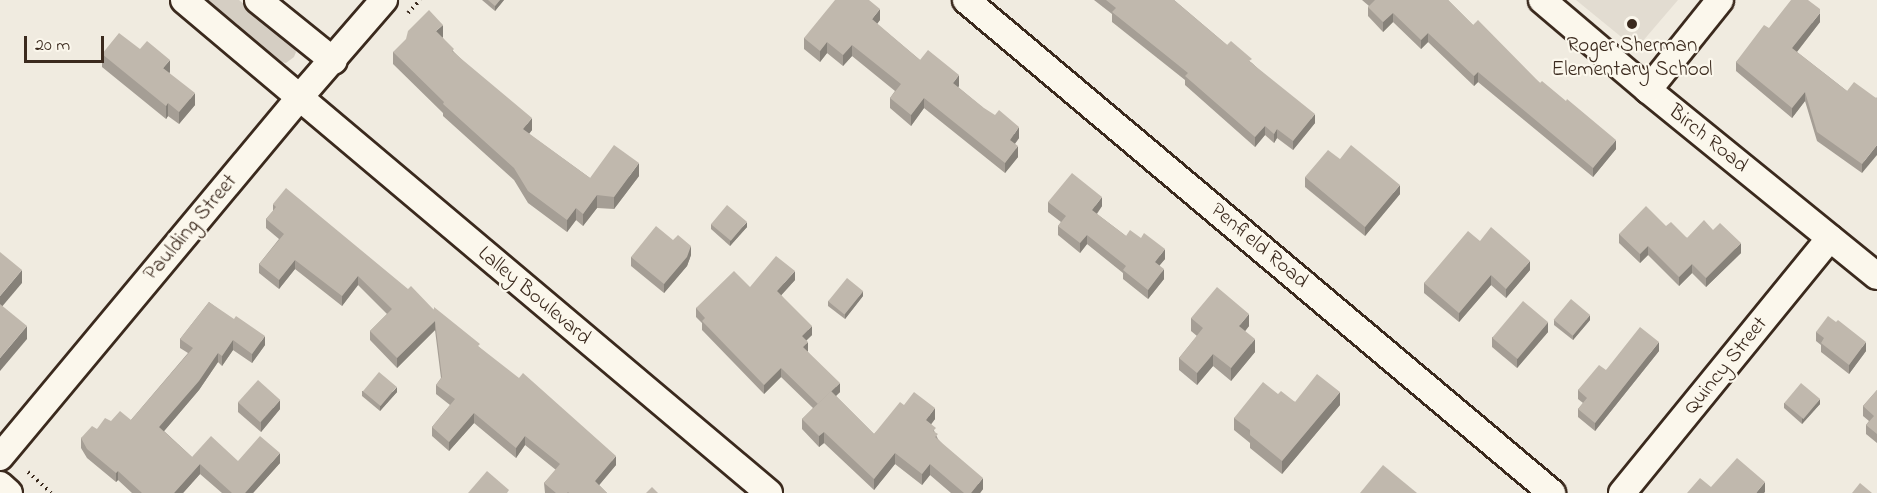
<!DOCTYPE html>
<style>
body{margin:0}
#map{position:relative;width:1877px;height:493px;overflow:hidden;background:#f0ebe0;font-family:"Indie Flower",sans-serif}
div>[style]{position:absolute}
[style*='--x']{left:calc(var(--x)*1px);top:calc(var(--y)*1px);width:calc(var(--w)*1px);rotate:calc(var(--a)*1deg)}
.built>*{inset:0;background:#e2dcd1}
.green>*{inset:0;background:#d5cec3}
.path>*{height:4px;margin-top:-2px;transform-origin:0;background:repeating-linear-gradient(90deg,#3b2a1e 0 1.5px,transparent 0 6px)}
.roads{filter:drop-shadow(2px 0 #3b2a1e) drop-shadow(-2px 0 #3b2a1e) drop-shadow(0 2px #3b2a1e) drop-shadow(0 -2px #3b2a1e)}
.street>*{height:26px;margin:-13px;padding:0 13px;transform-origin:13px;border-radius:13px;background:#fbf7ec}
.wall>*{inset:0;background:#a59e95}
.shaded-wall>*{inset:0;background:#868179}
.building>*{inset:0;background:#c0b8ad;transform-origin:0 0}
.dots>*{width:16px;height:16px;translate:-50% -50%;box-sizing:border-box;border:3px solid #fbf7ec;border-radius:50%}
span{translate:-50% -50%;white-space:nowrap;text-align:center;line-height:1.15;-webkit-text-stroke:4.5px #fbf7ec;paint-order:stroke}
.poi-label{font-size:21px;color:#3b2a1e}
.street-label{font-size:21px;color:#3b2a1e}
.scale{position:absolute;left:24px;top:36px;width:80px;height:27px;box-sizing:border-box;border:3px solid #3b2a1e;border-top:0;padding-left:8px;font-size:18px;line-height:21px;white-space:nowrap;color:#3b2a1e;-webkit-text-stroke:4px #fbf7ec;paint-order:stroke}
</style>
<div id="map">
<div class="built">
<div style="clip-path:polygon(1576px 0,1678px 0,1636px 49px)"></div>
</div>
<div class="green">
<div style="clip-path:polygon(204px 0,239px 0,292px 44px,296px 52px,294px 57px,286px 63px,277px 61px)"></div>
</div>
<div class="path">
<div style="--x:408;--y:13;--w:18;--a:-47"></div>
<div style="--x:28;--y:472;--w:31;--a:42"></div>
</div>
<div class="roads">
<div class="street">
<div style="--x:184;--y:0;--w:765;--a:40.12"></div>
<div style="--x:258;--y:0;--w:97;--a:38.8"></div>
<div style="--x:966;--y:0;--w:766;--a:40.07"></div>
<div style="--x:1542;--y:0;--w:139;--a:40.3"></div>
<div style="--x:1648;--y:90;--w:295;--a:39.1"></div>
<div style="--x:1648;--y:90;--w:115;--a:-51.3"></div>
<div style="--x:0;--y:457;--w:467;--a:-50.2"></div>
<div style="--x:299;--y:98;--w:130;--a:-49.1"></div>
<div style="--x:0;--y:485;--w:12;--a:42"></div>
<div style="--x:1622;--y:493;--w:329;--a:-50.8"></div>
</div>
</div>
<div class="wall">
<div style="clip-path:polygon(482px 0,504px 0,495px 11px)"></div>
<div style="clip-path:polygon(1094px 0,1174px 0,1227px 45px,1252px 63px,1315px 123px,1293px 150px,1277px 138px,1274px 143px,1265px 135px,1255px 147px,1185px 85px,1185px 80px,1112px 22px,1112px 14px)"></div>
<div style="clip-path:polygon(1362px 0,1448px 0,1473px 25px,1616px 149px,1593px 177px,1478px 82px,1474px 86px,1428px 42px,1421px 49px,1393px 22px,1383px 32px,1368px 16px,1368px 7px,1369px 6px)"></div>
<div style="clip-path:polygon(880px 20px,877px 24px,920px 60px,959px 86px,958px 87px,1019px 138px,1015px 144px,1018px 157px,1005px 173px,924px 108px,911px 126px,890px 108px,890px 98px,895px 91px,852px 56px,843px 66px,827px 53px,820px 62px,804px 49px,804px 38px)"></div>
<div style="clip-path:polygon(1820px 22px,1797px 52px,1847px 91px,1876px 98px,1862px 173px,1817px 141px,1805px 101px,1792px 118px,1736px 71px,1736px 62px,1769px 28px)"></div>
<div style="clip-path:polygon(442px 37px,454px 52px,532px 130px,529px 134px,590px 178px,639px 176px,614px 209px,597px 208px,583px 226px,576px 220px,567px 232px,528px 203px,514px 180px,443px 116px,443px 113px,393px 64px,393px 52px,443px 37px)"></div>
<div style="clip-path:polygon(102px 54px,170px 72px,169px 73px,195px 105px,179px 124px,168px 116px,166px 119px,102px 67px)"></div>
<div style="clip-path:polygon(1305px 177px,1400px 194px,1365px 236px,1305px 187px)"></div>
<div style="clip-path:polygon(1048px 202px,1102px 206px,1097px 214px,1126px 236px,1165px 259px,1159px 265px,1164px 279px,1148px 299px,1123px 279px,1123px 273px,1087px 244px,1080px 253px,1058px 235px,1058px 226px,1061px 222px,1048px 212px)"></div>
<div style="clip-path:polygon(273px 204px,434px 310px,480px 348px,616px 465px,599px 485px,607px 493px,545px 493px,544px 483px,556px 470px,525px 445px,516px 458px,474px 423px,449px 451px,432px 436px,432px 427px,450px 405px,436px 394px,436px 385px,441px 378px,435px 330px,397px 368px,370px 340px,370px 331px,387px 314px,358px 285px,342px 306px,295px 269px,279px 289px,259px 273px,259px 264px,279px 239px,266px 228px,266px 219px,273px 211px)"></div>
<div style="clip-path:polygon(711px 224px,747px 227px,730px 246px,711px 229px)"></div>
<div style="clip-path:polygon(1666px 226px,1687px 238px,1713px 230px,1741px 253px,1706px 287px,1692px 273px,1679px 286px,1648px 255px,1640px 263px,1619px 243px,1619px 234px)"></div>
<div style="clip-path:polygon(1480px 241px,1530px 270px,1506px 298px,1491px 285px,1459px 322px,1424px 293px,1424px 283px)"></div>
<div style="clip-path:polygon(691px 255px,687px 266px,664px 293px,631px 266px,631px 257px)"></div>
<div style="clip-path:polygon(795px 280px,781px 295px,812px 335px,806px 340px,807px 351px,840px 392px,836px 396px,874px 434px,904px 405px,935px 419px,931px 424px,938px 439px,983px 489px,980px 493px,951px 493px,930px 475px,922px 485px,895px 464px,874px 490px,824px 443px,819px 447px,802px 429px,802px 419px,813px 408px,781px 377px,764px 394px,702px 330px,702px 323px,696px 317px,696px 308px)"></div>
<div style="clip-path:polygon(863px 296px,845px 319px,828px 306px,828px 301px)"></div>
<div style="clip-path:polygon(209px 302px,265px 345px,252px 363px,233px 350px,222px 366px,218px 362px,199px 390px,164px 431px,192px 457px,238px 461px,280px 463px,253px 493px,222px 493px,200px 474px,183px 493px,132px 493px,118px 480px,116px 482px,87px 458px,81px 448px,81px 438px,97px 429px,131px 420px,188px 353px,180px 348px,180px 339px)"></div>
<div style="clip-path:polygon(1191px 318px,1249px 326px,1245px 331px,1255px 352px,1231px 381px,1213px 366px,1197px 385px,1179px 370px,1179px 358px,1197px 336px,1191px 331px)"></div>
<div style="clip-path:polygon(1554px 320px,1590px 320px,1573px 340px,1554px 325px)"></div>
<div style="clip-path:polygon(1836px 322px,1866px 351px,1849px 374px,1821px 352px,1821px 345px,1816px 341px,1816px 332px)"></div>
<div style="clip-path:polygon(1548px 332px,1517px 368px,1492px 347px,1492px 337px)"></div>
<div style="clip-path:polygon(1659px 351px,1595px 431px,1578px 417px,1578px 409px,1583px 403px,1578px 399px,1578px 390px,1606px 370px)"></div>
<div style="clip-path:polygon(1877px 390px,1877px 443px,1866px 434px,1866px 425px,1869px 421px,1863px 416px,1863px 406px)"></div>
<div style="clip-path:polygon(362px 391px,397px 392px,380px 411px,362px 396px)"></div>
<div style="clip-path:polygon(1278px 394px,1295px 402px,1340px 405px,1282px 474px,1250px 448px,1250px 443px,1234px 430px,1234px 418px)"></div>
<div style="clip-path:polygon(238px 402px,280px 409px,261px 432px,238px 412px)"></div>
<div style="clip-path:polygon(1784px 403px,1820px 404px,1802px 424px,1784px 408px)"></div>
</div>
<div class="shaded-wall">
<div style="clip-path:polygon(500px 0,504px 0,495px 11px,495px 6px)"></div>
<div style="clip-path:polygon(880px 9px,880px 20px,872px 30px,872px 19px)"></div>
<div style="clip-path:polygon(1393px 13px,1393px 22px,1383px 32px,1383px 22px)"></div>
<div style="clip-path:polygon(1820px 13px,1820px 22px,1792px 58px,1792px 48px)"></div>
<div style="clip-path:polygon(443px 25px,443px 37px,436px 43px,436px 31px)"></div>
<div style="clip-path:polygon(1428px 33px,1428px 42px,1421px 49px,1421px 40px)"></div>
<div style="clip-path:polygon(827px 42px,827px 53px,820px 62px,820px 51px)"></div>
<div style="clip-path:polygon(852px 45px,852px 56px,843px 66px,843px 55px)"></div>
<div style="clip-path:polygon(170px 60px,170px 72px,163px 81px,163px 68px)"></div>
<div style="clip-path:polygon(1478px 72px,1478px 82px,1474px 86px,1474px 76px)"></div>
<div style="clip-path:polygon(959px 75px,959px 86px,953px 93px,953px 83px)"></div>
<div style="clip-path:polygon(1805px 92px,1805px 101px,1792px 118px,1792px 108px)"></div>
<div style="clip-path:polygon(195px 93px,195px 105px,179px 124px,179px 112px)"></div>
<div style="clip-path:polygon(924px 98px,924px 108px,911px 126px,911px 115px)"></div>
<div style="clip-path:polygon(168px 103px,168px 116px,166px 119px,166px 106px)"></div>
<div style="clip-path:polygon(1315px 114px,1315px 123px,1293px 150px,1293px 141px)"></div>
<div style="clip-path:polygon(532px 118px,532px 130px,523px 141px,523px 129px)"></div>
<div style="clip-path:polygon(1265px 126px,1265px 135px,1255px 147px,1255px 137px)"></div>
<div style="clip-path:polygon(1019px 127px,1019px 138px,1010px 150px,1010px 140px)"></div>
<div style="clip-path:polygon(1277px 129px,1277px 138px,1274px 143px,1274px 134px)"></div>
<div style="clip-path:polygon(1616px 140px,1616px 149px,1593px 177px,1593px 168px)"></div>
<div style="clip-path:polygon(1877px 145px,1877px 155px,1862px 173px,1862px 164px)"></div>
<div style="clip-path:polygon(1018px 146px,1018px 157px,1005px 173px,1005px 163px)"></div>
<div style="clip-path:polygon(639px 163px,639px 176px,614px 209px,614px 197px)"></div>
<div style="clip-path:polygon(1400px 185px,1400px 194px,1365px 236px,1365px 227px)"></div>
<div style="clip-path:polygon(597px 195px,597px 208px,583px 226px,583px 214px)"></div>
<div style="clip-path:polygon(1102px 197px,1102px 206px,1092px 220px,1092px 210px)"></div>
<div style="clip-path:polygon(576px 208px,576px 220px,567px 232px,567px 220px)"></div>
<div style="clip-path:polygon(747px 222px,747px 227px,730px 246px,730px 241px)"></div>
<div style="clip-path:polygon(1087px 235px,1087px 244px,1080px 253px,1080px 243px)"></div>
<div style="clip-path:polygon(1741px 243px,1741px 253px,1706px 287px,1706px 278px)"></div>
<div style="clip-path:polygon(691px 246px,691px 255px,687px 266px,664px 293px,664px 284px)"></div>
<div style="clip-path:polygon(1648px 246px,1648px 255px,1640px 263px,1640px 254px)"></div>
<div style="clip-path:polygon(1165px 249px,1165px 259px,1155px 271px,1155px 262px)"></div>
<div style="clip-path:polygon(295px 260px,295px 269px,279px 289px,279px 280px)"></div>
<div style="clip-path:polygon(1530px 261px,1530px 270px,1506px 298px,1506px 289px)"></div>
<div style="clip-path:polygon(1692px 264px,1692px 273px,1679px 286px,1679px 277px)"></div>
<div style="clip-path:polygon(1164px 269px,1164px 279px,1148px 299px,1148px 290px)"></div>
<div style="clip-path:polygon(22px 270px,22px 283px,0 309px,0 296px)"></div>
<div style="clip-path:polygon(795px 271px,795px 280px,777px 300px,777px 291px)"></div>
<div style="clip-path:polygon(1491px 275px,1491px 285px,1459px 322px,1459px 313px)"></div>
<div style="clip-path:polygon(358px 276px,358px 285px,342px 306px,342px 296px)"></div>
<div style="clip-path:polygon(863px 291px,863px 296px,845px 319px,845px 314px)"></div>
<div style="clip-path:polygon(1249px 314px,1249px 326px,1239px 339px,1239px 326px)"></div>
<div style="clip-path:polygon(1590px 315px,1590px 320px,1573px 340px,1573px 335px)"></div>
<div style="clip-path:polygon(435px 321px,435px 330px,397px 368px,397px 358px)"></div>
<div style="clip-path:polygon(1548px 322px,1548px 332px,1517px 368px,1517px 358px)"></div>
<div style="clip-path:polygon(27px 326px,27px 339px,0 371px,0 358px)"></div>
<div style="clip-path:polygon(812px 326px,812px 335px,802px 345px,802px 336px)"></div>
<div style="clip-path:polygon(265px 336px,265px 345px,252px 363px,252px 354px)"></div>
<div style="clip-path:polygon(1255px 339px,1255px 352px,1231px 381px,1231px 368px)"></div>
<div style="clip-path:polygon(233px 340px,233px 350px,222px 366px,222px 356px)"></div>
<div style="clip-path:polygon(808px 342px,808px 351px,803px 356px,803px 347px)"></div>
<div style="clip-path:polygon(1659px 342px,1659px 351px,1595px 431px,1595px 423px)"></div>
<div style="clip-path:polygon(1866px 342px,1866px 351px,1849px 374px,1849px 365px)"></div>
<div style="clip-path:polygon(218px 353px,218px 362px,199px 390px,159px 437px,159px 427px)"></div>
<div style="clip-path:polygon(1213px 354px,1213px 366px,1197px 385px,1197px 373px)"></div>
<div style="clip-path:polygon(781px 368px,781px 377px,764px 394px,764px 385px)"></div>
<div style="clip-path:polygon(840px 383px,840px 392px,818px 413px,818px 404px)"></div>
<div style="clip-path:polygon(397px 387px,397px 392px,380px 411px,380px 406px)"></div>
<div style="clip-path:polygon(1340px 392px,1340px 405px,1282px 474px,1282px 461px)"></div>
<div style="clip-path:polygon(1820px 399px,1820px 404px,1802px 424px,1802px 419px)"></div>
<div style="clip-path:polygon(280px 400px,280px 409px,261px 432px,261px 422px)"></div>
<div style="clip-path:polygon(935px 408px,935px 419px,926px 431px,926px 420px)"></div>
<div style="clip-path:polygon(474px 413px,474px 423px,449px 451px,449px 442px)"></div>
<div style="clip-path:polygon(824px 432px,824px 443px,819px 447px,819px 436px)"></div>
<div style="clip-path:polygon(525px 436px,525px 445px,516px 458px,516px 448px)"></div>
<div style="clip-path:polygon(280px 453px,280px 463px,253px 493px,245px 493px)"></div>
<div style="clip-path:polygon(895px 453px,895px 464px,874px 490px,874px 479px)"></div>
<div style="clip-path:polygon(616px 456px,616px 465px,595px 490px,595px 481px)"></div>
<div style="clip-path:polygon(200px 464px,200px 474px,183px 493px,174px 493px)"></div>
<div style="clip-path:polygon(930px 464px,930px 475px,922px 485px,922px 474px)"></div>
<div style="clip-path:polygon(118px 471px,118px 480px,116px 482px,116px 473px)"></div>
<div style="clip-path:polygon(983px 478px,983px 489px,980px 493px,971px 493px)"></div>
<div style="clip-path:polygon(1765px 482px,1765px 492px,1764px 493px,1756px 493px)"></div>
</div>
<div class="building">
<div style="clip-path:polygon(488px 0,500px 0,495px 6px)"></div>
<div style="clip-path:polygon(835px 0,869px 0,880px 9px,872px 19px,920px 60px,928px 50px,959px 75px,953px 83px,984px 108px,995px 115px,999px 110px,1019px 127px,1010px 140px,1018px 146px,1005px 163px,924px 98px,911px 115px,890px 98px,901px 84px,852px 45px,843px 55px,827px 42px,820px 51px,804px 38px)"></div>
<div style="clip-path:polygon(1106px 0,1174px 0,1227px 45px,1231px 41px,1252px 59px,1249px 61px,1315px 114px,1293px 141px,1277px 129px,1274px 134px,1265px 126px,1255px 137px,1185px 76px,1188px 73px,1112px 12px,1116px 8px)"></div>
<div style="clip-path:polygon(1374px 0,1448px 0,1473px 25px,1478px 20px,1540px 83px,1542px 81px,1566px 101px,1567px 99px,1616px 140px,1593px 168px,1478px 72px,1474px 76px,1428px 33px,1421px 40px,1393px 13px,1383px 22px,1368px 7px,1375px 0)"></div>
<div style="clip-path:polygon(1791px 0,1808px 0,1820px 9px,1820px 13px,1792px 48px,1847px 91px,1854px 82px,1876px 98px,1877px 97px,1877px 145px,1862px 164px,1817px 132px,1805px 92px,1792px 108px,1736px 62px,1764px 25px,1769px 28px)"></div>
<div style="clip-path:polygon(429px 10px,443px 25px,436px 31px,454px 49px,452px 51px,532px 118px,523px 129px,590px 178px,614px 145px,639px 163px,614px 197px,597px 195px,583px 214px,576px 208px,567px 220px,528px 191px,514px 168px,443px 104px,444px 102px,393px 52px,406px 39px,408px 31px)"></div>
<div style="clip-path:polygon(119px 33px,140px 49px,147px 41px,170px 60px,163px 68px,195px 93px,179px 112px,168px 103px,166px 106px,102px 54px)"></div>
<div style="clip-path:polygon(1351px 145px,1400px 185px,1365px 227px,1305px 177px,1328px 150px,1340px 159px)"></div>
<div style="clip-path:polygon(1072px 173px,1102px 197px,1092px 210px,1126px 236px,1130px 230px,1141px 238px,1144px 233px,1165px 249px,1155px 262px,1164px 269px,1148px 290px,1123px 270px,1126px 266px,1087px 235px,1080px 243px,1058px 226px,1066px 216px,1048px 202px)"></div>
<div style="clip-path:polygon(286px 188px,408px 289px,411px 286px,434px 310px,434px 307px,480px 344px,478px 346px,519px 378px,523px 373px,616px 456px,595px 481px,607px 493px,569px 493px,568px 492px,567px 493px,556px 493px,544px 483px,560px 464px,525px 436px,516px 448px,474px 413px,449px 442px,432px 427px,455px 399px,436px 385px,442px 377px,435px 321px,397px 358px,370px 331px,392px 309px,358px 276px,342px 296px,295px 260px,279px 280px,259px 264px,284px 234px,266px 219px,276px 207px,273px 204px)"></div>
<div style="left:727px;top:205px;width:26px;height:25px;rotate:40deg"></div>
<div style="clip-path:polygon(1646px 206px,1666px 226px,1671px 222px,1687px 238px,1704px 220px,1713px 230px,1720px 223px,1741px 243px,1706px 278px,1692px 264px,1679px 277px,1648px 246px,1640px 254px,1619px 234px)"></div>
<div style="clip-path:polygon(656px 226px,673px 240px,678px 235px,691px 246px,687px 257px,664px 284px,631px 257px)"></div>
<div style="clip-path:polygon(1491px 227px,1530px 261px,1506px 289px,1491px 275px,1459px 313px,1424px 283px,1468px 231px,1480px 241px)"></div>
<div style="clip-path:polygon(0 252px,22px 270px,0 296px)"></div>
<div style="clip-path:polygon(776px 256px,795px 271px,777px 291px,812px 326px,802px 336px,808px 342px,803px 347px,840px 383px,818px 404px,781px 368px,764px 385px,702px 321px,705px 318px,696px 308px,734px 271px,750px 287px)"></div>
<div style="left:847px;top:278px;width:21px;height:30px;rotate:39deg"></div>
<div style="clip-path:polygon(1217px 287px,1249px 314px,1239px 326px,1255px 339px,1231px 368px,1213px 354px,1197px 373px,1179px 358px,1203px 328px,1191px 318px)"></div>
<div style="left:1571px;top:299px;width:25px;height:27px;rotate:40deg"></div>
<div style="left:1523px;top:301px;width:33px;height:48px;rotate:40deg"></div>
<div style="clip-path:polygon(209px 302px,234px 319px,236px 316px,265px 336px,252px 354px,233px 340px,222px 356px,218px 353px,199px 381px,159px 427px,192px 457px,211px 436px,238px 461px,260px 436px,280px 453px,245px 493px,232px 493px,200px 464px,174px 493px,142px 493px,118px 471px,116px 473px,87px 449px,81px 438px,92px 426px,97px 429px,105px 418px,111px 421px,120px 411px,131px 420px,193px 348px,180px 339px)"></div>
<div style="clip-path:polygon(0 304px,27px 326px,0 358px)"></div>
<div style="clip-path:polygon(1828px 316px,1836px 322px,1838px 320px,1866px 342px,1849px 365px,1821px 343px,1824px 338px,1816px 332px)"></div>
<div style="clip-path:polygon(1640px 327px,1659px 342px,1595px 423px,1578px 409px,1587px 398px,1578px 390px,1599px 365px,1606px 370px)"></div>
<div style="left:379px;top:372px;width:23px;height:25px;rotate:40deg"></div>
<div style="clip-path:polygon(1317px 374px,1340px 392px,1282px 461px,1250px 435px,1250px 430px,1234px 418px,1263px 382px,1278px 394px,1281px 391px,1295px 402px)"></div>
<div style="left:258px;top:380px;width:30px;height:30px;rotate:42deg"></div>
<div style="left:1801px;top:383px;width:25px;height:26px;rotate:40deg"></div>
<div style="clip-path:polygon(1877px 390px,1877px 434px,1866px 425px,1874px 416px,1863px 406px)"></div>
<div style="clip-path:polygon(831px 391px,874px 434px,900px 402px,904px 405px,914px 392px,935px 408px,926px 420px,936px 428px,933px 431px,938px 434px,935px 437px,983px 478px,971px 493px,964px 493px,930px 464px,922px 474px,895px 453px,874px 479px,824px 432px,819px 436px,802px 419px)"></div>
<div style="clip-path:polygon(1737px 458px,1765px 482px,1756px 493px,1687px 493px,1700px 478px,1711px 487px)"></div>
<div style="clip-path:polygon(1383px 465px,1417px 493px,1360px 493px)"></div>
<div style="clip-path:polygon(487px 471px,509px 490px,507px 493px,468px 493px)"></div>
<div style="clip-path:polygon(1860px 483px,1872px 493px,1852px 493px)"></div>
<div style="clip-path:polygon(652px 487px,658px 493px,646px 493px)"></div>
</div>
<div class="dots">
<div style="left:1632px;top:24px;background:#3b2a1e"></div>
</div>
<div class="poi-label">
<span style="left:1632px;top:58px">Roger Sherman<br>Elementary School</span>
</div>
<div class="street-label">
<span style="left:1708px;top:139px;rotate:39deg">Birch Road</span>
<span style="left:191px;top:228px;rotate:-50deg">Paulding Street</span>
<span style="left:1259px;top:246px;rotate:40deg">Penfield Road</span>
<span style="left:534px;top:296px;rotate:40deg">Lalley Boulevard</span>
<span style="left:1726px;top:366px;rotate:-51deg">Quincy Street</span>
</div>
<div class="scale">20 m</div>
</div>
